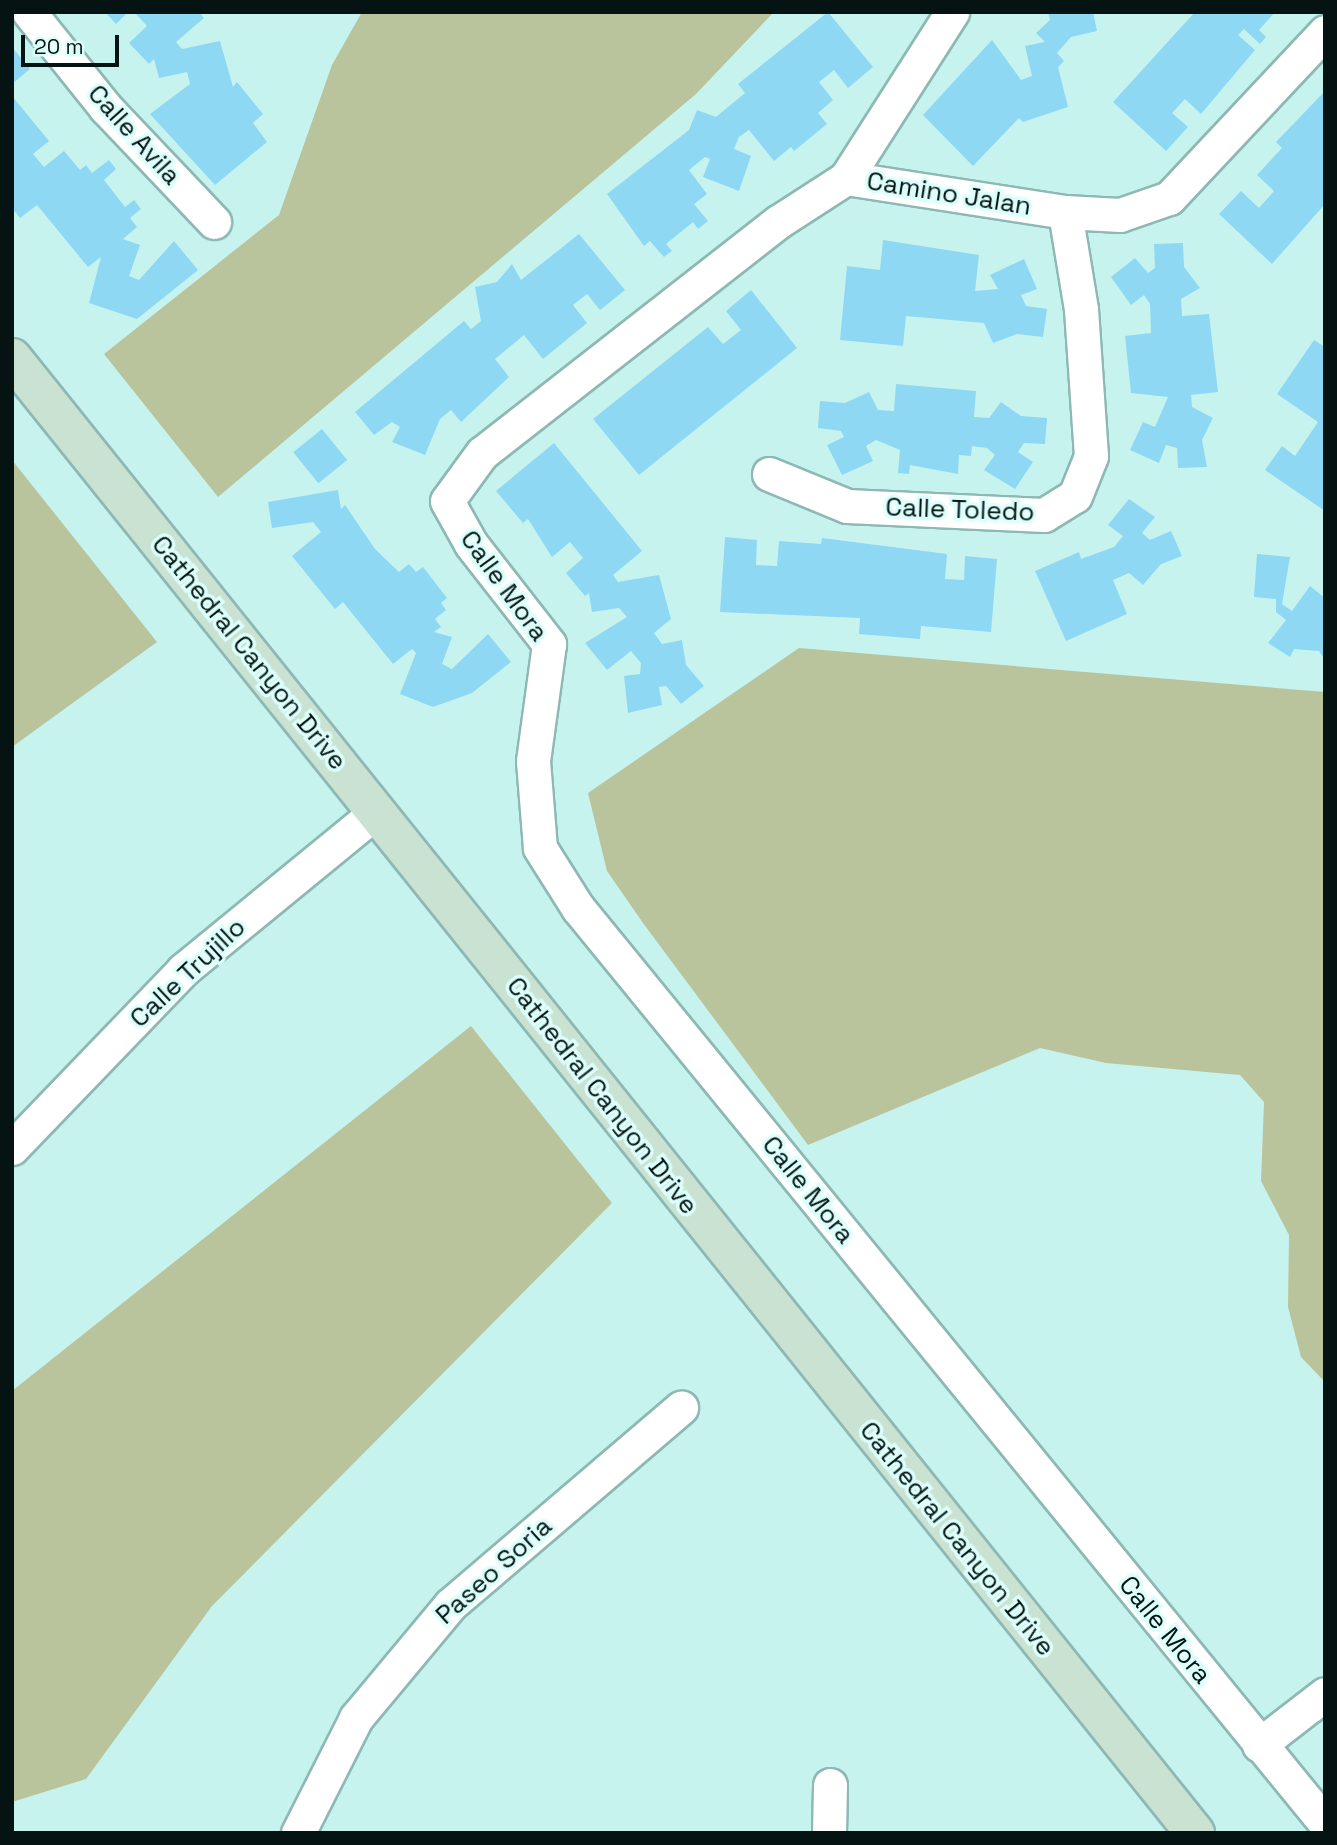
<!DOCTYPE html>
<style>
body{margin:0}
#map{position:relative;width:1337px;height:1845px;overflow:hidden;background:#c7f3ef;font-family:"Space Grotesk",sans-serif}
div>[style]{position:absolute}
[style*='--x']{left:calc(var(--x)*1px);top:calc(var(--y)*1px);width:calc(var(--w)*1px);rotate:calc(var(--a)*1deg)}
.green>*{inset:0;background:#b9c39c}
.building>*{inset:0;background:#8ed8f4;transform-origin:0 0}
.roads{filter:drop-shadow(2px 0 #8db8b4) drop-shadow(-2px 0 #8db8b4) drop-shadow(0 2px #8db8b4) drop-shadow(0 -2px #8db8b4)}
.street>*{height:33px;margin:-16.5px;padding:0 16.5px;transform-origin:16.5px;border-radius:16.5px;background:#fff}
.secondary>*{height:38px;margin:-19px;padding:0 19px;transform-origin:19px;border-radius:19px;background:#c9e2d2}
span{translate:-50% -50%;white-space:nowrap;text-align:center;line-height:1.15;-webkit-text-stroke:7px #dcfffb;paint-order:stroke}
.street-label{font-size:26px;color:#051413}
.frame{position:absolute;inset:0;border:14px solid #051413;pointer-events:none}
.scale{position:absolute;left:21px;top:35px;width:98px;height:32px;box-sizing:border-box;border:4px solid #051413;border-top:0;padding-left:9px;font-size:21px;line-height:24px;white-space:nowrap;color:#051413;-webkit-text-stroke:5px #dcfffb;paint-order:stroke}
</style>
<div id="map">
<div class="green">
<div style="clip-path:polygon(362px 12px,774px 12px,696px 94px,218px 497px,104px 354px,279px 215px,332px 65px)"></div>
<div style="clip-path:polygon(12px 460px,157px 642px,12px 747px)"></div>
<div style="clip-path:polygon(799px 648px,1325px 692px,1325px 1382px,1301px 1357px,1288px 1307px,1289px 1235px,1261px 1181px,1264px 1102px,1240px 1075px,1106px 1063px,1040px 1048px,808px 1145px,643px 923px,607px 871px,588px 793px)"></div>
<div style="clip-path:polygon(471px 1026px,612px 1203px,212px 1606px,86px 1779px,12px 1802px,12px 1391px)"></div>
</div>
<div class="building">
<div style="clip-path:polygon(105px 12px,128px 12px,116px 24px)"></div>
<div style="clip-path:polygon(134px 12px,199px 12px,204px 18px,176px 42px,182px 49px,220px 41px,233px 87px,237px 82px,263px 114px,253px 123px,267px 142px,215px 185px,150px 114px,190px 84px,187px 72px,159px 78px,154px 59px,149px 64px,129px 43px,147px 26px)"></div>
<div style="clip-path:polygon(828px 12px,873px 67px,848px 88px,834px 70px,819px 82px,833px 100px,818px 113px,827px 124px,794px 151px,791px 147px,774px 161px,749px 130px,739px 137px,734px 149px,751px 156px,739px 191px,703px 177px,710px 159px,705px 157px,689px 170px,707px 194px,694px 204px,708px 221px,698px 229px,693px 222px,666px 244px,672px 251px,664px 257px,650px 241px,644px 246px,607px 194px,689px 130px,697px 110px,716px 117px,745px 93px,738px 84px)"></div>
<div style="clip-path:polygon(1048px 12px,1093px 12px,1097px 31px,1071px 37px,1057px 53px,1064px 61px,1058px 67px,1068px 107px,1023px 122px,1019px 118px,973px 166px,923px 115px,992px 40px,1021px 80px,1032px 76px,1025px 46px,1045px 42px,1036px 33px,1050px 20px)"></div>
<div style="clip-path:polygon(1195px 12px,1275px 12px,1259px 30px,1266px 37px,1260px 44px,1244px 29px,1238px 35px,1255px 50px,1201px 114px,1185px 99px,1172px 113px,1188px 127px,1166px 151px,1113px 102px)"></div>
<div style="clip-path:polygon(12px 47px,30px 69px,12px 84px)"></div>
<div style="clip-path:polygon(1325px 91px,1325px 204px,1272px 264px,1219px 214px,1241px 191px,1259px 208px,1274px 191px,1257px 175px,1282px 148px,1276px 142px)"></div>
<div style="clip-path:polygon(12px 96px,49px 141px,33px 154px,44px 167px,64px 151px,80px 170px,86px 165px,92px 173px,109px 160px,116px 169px,104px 180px,125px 207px,134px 200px,141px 209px,130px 218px,137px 227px,123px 239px,140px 245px,129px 276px,139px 280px,174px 241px,198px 270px,137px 319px,89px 303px,101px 257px,88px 267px,37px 205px,20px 218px,12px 208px)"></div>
<div style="clip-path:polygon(579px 234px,625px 290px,600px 310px,587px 294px,573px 305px,587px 323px,543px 359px,524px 335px,495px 359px,509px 377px,461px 422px,451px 410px,440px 419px,425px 455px,392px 442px,400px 427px,392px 422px,374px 435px,355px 412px,464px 321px,471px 329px,481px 321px,475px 287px,497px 282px,512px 264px,521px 280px)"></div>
<div style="clip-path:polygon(883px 240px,979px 255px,975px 291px,998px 289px,990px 275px,1024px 259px,1037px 289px,1021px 295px,1026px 306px,1047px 309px,1043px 337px,1017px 334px,993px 343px,984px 323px,906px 316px,903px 346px,840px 340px,847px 266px,880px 270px)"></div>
<div style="clip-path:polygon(1183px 243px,1184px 267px,1200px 288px,1181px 299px,1182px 316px,1209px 314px,1218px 392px,1191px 395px,1192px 407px,1213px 418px,1202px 440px,1207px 467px,1178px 468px,1177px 448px,1166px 445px,1159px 463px,1130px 450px,1143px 422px,1155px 427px,1168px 397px,1131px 393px,1125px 336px,1151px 333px,1150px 304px,1144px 295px,1131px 305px,1111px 277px,1135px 258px,1148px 273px,1155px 268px,1154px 244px)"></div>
<div style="clip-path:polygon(751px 290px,797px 348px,639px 475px,593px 419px,708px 327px,723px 344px,741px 330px,726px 311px)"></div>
<div style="clip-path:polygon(1314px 340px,1325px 347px,1325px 511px,1265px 470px,1282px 446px,1295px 456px,1318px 422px,1277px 394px)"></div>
<div style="clip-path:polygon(896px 384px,976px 391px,974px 417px,989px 418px,1001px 402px,1021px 416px,1047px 418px,1045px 444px,1024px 443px,1018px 452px,1033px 462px,1015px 489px,984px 470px,995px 455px,987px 448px,972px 446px,971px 456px,959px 455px,958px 474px,910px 465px,909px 474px,898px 473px,900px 450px,876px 440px,866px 446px,873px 461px,842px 475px,827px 445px,844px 437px,841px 431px,818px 428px,820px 401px,845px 403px,869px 392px,878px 410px,894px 411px)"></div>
<div style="left:322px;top:429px;width:40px;height:37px;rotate:51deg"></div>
<div style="clip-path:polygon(554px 443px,642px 551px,613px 575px,618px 582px,659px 575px,671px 619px,654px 633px,662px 644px,682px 640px,686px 665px,704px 686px,681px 704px,666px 686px,659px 687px,662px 705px,628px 713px,624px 676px,640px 674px,641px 663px,631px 651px,607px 670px,585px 643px,627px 617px,619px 608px,592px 612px,589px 593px,585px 596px,566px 573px,583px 558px,570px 542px,552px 557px,528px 519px,523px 523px,496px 491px)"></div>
<div style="clip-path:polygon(338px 490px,341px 509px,345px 505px,375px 549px,399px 572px,409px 564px,416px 572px,423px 567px,447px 598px,441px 603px,446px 610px,435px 619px,441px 627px,434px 632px,452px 637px,442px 664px,452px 669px,488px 634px,511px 662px,472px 693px,433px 707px,400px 694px,416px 653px,412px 649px,393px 664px,343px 602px,335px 609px,292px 556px,321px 532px,313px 522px,272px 528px,268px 502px)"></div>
<div style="clip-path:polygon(1129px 499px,1155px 517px,1142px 533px,1150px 540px,1171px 531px,1182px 556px,1161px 564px,1143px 585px,1129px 573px,1113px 580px,1127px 614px,1066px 641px,1035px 571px,1079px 552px,1081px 559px,1114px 547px,1123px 536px,1108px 525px)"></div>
<div style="clip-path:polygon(725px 537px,757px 540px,756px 565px,777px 566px,779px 541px,821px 544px,822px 538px,947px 554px,945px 579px,964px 580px,965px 556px,997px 559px,991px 632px,921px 626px,920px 639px,859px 634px,860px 618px,720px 612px)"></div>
<div style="clip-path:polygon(1257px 554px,1290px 557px,1282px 604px,1292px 611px,1310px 586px,1325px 598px,1325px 660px,1319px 651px,1294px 649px,1290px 657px,1268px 643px,1286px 620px,1276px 612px,1276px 599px,1254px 597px)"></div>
</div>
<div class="roads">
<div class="street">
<div style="--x:29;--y:12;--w:123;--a:51.3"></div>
<div style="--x:106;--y:108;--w:157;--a:46.5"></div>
<div style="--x:1325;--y:32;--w:228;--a:133.2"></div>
<div style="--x:1169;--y:198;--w:52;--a:160.9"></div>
<div style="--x:1120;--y:215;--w:55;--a:-176.9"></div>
<div style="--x:1065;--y:212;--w:222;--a:-171.2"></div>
<div style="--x:846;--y:178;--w:81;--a:147.1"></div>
<div style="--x:778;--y:222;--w:375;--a:142"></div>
<div style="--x:482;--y:453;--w:59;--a:126.1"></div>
<div style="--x:447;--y:501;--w:49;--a:60.8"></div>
<div style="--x:471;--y:544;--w:127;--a:52"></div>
<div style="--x:549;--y:644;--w:118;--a:97.8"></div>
<div style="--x:533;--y:761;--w:87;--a:85.4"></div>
<div style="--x:540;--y:848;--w:71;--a:57.7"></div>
<div style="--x:578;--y:908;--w:1181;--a:50.77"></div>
<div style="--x:846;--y:178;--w:197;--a:-57.4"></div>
<div style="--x:769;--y:474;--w:84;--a:22.3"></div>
<div style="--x:847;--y:506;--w:197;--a:2.6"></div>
<div style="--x:1044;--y:515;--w:36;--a:-32"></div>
<div style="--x:1075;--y:496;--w:43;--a:-68.2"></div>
<div style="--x:1091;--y:456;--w:147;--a:-93.9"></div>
<div style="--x:1081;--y:309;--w:98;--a:-99.4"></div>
<div style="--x:12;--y:1148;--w:247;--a:-46.1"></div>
<div style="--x:183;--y:970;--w:251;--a:-39.3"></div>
<div style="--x:1259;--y:1745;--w:83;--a:-37.7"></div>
<div style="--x:298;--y:1833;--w:129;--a:-63.2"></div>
<div style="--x:356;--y:1718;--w:147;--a:-50.2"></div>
<div style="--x:450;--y:1605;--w:304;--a:-40.5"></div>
<div style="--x:829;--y:1833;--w:48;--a:-88.8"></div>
</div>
<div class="secondary">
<div style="--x:12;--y:358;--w:1891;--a:51.27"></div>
</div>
</div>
<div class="street-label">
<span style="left:134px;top:135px;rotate:48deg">Calle Avila</span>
<span style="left:949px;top:194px;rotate:9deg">Camino Jalan</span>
<span style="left:960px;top:510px;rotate:2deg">Calle Toledo</span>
<span style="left:504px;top:586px;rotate:54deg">Calle Mora</span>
<span style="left:249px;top:653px;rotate:51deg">Cathedral Canyon Drive</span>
<span style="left:188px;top:973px;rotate:-43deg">Calle Trujillo</span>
<span style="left:602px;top:1096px;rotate:52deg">Cathedral Canyon Drive</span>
<span style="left:808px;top:1190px;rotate:51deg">Calle Mora</span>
<span style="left:957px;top:1539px;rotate:51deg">Cathedral Canyon Drive</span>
<span style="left:494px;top:1571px;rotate:-42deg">Paseo Soria</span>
<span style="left:1165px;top:1630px;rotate:51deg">Calle Mora</span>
</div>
<div class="frame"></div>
<div class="scale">20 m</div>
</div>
